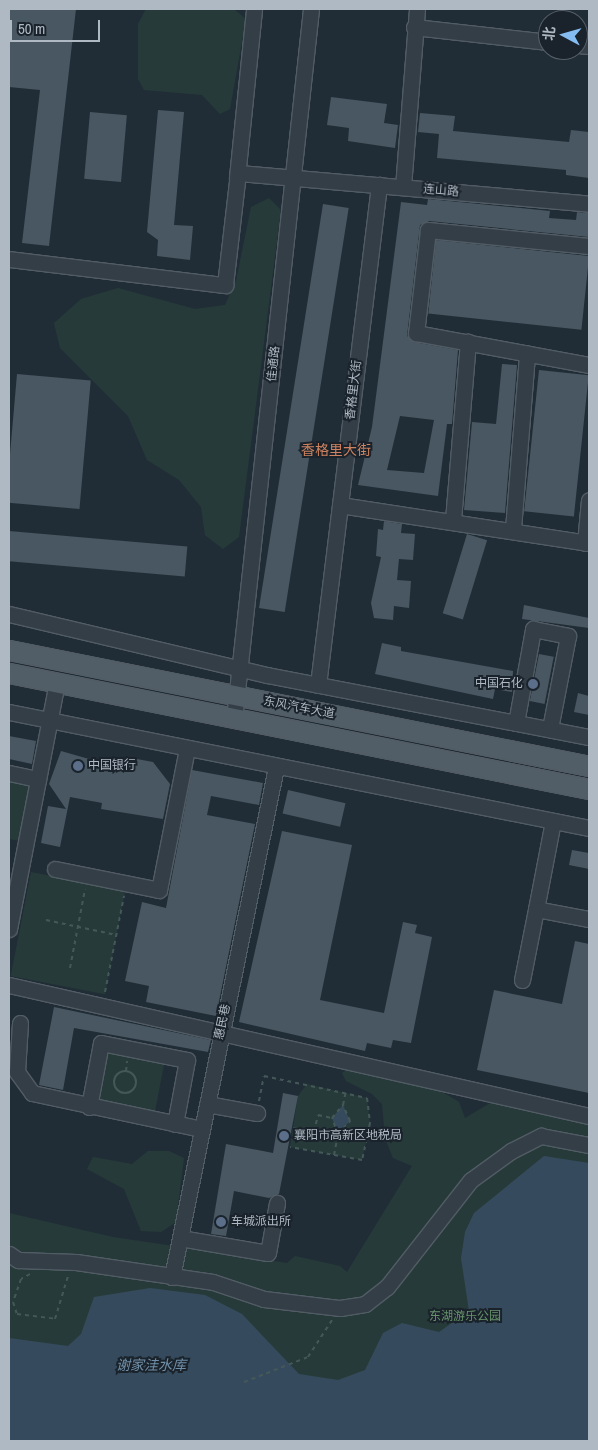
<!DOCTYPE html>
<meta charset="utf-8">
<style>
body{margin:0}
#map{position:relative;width:598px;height:1450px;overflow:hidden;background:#212d36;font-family:"Archivo Narrow","Noto Sans SC",sans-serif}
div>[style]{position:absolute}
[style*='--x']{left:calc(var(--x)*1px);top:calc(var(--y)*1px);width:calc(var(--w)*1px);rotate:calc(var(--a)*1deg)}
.green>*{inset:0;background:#263b39;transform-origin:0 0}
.water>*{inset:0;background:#354b5d}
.building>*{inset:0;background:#495762;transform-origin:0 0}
.path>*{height:2px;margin-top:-1px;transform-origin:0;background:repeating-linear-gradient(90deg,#445858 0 4px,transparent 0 8px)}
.path>.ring{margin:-1px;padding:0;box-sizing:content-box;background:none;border:2px solid #445858;border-radius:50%}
.roads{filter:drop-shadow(1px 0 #525c65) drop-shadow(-1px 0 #525c65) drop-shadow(0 1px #525c65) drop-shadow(0 -1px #525c65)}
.minor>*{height:15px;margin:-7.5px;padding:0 7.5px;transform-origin:7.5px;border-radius:7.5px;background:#343e47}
.major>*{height:19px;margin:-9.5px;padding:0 9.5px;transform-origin:9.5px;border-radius:9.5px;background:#525e67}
.dots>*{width:14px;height:14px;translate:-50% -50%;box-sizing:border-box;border:2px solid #1a232b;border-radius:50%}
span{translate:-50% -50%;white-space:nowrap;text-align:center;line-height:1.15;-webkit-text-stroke:4px #1a232b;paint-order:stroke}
.street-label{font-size:12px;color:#afb9c4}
.poi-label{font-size:12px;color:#afb9c4}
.right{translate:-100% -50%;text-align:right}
.left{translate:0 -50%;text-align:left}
.park-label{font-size:12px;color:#67936c}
.neighbourhood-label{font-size:14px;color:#ce825f}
.water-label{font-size:14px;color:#708ea7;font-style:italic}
.frame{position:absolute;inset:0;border:10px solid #afb9c4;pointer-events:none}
.north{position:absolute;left:538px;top:10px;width:50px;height:50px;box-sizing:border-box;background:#1a232b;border:1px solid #565f68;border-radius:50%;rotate:276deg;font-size:14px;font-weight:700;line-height:20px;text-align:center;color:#afb9c4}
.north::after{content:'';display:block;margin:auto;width:18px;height:22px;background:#85bdf3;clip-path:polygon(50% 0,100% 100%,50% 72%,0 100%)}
.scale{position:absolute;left:10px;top:20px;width:90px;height:22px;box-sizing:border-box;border:2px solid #afb9c4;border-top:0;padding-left:6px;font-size:15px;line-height:18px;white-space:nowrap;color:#afb9c4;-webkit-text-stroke:4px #1a232b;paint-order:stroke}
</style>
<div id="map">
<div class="green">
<div style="clip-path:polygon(146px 9px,234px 9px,246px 19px,230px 109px,220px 114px,202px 95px,144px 90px,138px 79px,138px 24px)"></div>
<div style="clip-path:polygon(269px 198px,281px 210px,239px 537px,223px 549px,205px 535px,201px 507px,179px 480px,147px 460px,128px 416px,60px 348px,54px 323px,81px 299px,118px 288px,195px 309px,225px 305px,236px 281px,251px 207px)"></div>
<div style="clip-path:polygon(9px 773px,38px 779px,25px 842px,9px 839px)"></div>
<div style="left:31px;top:872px;width:96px;height:106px;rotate:11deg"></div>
<div style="left:101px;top:1043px;width:66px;height:65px;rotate:11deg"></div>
<div style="clip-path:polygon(347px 1069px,439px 1090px,459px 1102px,465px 1118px,502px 1096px,589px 1116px,589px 1441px,9px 1441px,9px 1213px,113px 1237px,287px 1263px,295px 1256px,340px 1266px,347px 1272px,412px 1166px,393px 1158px,385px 1138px,382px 1104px,372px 1094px,346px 1081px,342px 1073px)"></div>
<div style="clip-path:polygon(307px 1084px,367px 1098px,370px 1123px,362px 1160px,290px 1147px,298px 1096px)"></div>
<div style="clip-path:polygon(148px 1151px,169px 1151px,184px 1158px,176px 1222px,161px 1232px,141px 1231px,124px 1189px,87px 1169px,93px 1157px,132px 1164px)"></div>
</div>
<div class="water">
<div style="clip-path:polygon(343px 1105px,350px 1121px,338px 1134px,332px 1118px)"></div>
<div style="clip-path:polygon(544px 1156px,589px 1163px,589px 1441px,9px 1441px,9px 1338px,68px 1346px,81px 1334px,94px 1297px,150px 1288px,205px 1295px,242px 1314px,299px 1374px,338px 1380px,365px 1370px,383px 1333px,402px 1323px,439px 1332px,469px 1311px,461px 1258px,465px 1232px,474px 1213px)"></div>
</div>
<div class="building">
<div style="clip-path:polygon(9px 9px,76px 9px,49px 246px,22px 243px,40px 90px,9px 87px)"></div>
<div style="clip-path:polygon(331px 97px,387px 104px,384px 123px,398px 125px,395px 148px,348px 141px,349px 128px,327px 125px)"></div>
<div style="clip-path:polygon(158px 110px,184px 112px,174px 225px,193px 226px,190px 260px,157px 256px,158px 240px,147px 232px)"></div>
<div style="left:90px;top:112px;width:37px;height:67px;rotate:5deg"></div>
<div style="clip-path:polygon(420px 113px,455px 116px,453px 131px,569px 142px,571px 130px,589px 132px,589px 178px,566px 175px,566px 170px,437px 158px,439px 134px,418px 132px)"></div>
<div style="clip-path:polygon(evenodd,428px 199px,550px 211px,549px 218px,576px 220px,577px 212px,589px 213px,589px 237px,429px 221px,420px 225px,407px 336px,414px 342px,458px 350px,452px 424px,447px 424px,438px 496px,358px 485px,372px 427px,401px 202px,427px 205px,428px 199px,400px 416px,434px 420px,424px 473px,387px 470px,400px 416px)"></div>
<div style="left:323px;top:204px;width:26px;height:409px;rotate:9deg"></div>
<div style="left:436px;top:240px;width:154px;height:74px;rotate:6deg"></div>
<div style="clip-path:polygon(502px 364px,517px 365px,505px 513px,464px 510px,472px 422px,496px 424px)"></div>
<div style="left:539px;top:370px;width:50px;height:142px;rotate:6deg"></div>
<div style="left:17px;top:374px;width:74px;height:129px;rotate:5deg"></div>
<div style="clip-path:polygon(384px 521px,402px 524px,401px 533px,415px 534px,413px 560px,399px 559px,397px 580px,411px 581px,409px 608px,394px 606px,393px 620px,374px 618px,371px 603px,381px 557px,376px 556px,378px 529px,383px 530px)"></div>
<div style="left:9px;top:531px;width:179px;height:30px;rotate:5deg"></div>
<div style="left:467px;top:534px;width:21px;height:83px;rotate:17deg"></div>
<div style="clip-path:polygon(524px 605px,589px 618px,589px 628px,522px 619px)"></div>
<div style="clip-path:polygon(382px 643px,401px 647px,401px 651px,513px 671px,512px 692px,495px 689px,493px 699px,375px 674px)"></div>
<div style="left:539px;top:654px;width:15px;height:48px;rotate:11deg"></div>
<div style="clip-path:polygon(578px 693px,589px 696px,589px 715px,574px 712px)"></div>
<div style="clip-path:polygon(9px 736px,36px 741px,32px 764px,9px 759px)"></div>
<div style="clip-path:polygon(61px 751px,124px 769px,126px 757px,153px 762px,170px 784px,163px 819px,101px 809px,102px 803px,70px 797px,60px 847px,41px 843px,48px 806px,66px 809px,49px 784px)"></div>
<div style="clip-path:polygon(192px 770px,263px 783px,259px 805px,211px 796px,207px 815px,255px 824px,216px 1016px,146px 1002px,149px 986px,125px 981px,142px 902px,166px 908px)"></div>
<div style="left:288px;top:790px;width:59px;height:24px;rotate:13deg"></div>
<div style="clip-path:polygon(282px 831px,352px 845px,320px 1000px,384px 1013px,403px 922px,417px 925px,415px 933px,432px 937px,411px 1043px,393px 1040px,391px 1048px,367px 1043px,365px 1051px,239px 1022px)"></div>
<div style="clip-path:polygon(572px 850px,589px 853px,589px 869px,569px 865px)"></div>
<div style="clip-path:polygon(575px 941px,589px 944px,589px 1093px,477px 1070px,494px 990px,562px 1004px)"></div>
<div style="clip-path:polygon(54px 1007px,211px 1040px,208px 1052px,74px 1028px,63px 1090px,39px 1085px)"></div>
<div style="clip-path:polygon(283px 1093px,298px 1096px,279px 1194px,269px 1198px,234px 1191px,226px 1236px,211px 1234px,226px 1144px,273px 1153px)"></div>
</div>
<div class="path">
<div style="--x:46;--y:920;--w:72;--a:12.1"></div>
<div style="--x:70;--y:968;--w:80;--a:-79.2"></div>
<div style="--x:105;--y:992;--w:98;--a:-78.8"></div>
<div style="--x:126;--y:1071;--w:10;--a:-84"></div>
<div class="ring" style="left:114px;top:1071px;width:20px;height:20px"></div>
<div style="--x:259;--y:1101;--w:25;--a:-79"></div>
<div style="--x:264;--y:1076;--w:105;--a:12.1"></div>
<div style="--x:367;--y:1098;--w:25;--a:83"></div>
<div style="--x:370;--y:1123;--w:38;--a:102"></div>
<div style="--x:362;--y:1160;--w:73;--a:-169.8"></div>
<div style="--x:293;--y:1128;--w:21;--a:11"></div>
<div style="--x:314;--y:1132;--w:17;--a:-77"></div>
<div style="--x:318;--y:1115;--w:14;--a:12"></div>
<div style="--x:338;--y:1134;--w:18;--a:-47"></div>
<div style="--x:350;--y:1121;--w:17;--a:-114"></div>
<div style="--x:334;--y:1155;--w:21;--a:-79"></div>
<div style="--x:338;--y:1134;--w:17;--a:-111"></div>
<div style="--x:332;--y:1118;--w:17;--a:-50"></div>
<div style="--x:343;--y:1105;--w:14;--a:-78"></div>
<div style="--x:30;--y:1274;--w:10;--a:151"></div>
<div style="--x:21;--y:1279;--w:24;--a:109"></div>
<div style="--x:13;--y:1302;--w:13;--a:72"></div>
<div style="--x:17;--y:1314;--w:38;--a:7"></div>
<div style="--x:55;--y:1319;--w:45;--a:-73.2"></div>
<div style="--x:244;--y:1382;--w:69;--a:-21.3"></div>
<div style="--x:308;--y:1357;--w:44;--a:-57"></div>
</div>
<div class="roads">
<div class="minor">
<div style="--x:414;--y:27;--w:135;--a:6.4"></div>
<div style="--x:578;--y:45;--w:11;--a:5"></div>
<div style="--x:237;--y:177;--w:169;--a:-84.2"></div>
<div style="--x:403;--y:187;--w:179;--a:-85.5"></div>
<div style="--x:589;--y:246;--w:162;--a:-174.3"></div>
<div style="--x:428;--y:230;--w:104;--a:96.6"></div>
<div style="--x:416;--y:333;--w:176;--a:10.5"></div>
<div style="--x:9;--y:259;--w:218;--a:6.9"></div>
<div style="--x:225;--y:285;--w:113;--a:-83.4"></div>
<div style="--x:238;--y:173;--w:352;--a:5"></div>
<div style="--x:340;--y:505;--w:252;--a:8.7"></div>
<div style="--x:453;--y:520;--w:179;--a:-85.2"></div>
<div style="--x:513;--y:529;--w:176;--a:-85.4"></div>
<div style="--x:585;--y:543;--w:43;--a:-84.7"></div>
<div style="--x:9;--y:614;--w:265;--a:13.3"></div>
<div style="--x:267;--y:675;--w:328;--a:10.9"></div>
<div style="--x:318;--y:685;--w:504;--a:-83.04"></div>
<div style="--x:9;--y:712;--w:591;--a:11.31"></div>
<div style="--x:234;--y:719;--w:714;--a:-83.81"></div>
<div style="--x:516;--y:723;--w:96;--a:-79.7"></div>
<div style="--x:533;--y:629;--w:36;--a:11"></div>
<div style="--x:568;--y:636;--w:95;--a:101"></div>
<div style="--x:9;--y:773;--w:30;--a:12"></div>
<div style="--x:553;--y:821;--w:90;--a:100.9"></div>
<div style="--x:536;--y:909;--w:54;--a:10.7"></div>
<div style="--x:55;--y:869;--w:106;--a:11.4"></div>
<div style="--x:159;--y:890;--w:144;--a:-78.8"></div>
<div style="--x:9;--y:929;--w:252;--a:-79"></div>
<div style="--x:522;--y:980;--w:72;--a:-78.8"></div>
<div style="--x:9;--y:985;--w:595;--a:12.73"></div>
<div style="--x:20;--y:1023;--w:49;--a:93.5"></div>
<div style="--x:17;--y:1072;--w:26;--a:54"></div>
<div style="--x:32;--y:1093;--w:174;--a:12"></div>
<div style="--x:207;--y:1104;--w:51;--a:10.2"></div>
<div style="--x:89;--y:1107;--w:65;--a:-79.4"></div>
<div style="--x:101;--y:1043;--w:88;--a:11.2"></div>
<div style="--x:187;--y:1060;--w:65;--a:100.6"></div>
<div style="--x:180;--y:1238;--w:89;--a:9.7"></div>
<div style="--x:268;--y:1253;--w:51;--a:-79.8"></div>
<div style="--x:9;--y:1254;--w:11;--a:34"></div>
<div style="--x:18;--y:1260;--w:58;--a:2"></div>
<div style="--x:76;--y:1262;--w:138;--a:8.3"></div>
<div style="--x:213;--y:1282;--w:54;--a:18.4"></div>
<div style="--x:264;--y:1299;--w:77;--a:6.8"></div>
<div style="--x:340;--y:1308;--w:25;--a:-9"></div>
<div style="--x:365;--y:1304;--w:28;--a:-38"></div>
<div style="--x:387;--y:1287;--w:136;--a:-51.9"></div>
<div style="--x:471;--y:1180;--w:49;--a:-35.9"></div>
<div style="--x:511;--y:1151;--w:34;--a:-27"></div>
<div style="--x:541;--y:1136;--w:49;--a:10.6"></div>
<div style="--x:172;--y:1277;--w:520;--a:-78.47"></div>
</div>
<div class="major">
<div style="--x:9;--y:650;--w:591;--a:11.31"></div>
<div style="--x:9;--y:673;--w:591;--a:11.31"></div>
</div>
</div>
<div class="dots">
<div style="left:533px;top:684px;background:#5c6f8a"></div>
<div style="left:78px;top:766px;background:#5c6f8a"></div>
<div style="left:284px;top:1136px;background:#5c6f8a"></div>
<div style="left:221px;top:1222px;background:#5c6f8a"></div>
</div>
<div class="street-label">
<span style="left:441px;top:191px;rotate:5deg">连山路</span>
<span style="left:274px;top:364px;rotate:-84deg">佳通路</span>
<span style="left:354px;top:390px;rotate:-83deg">香格里大街</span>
<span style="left:299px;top:708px;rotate:11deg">东风汽车大道</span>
<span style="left:223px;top:1022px;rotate:-78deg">惠民巷</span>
</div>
<div class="poi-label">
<span class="right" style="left:523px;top:684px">中国石化</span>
<span class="left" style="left:88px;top:766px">中国银行</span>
<span class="left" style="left:294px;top:1136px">襄阳市高新区地税局</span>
<span class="left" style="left:231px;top:1222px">车城派出所</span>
</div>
<div class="park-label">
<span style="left:465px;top:1317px">东湖游乐公园</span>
</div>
<div class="neighbourhood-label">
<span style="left:336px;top:450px">香格里大街</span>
</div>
<div class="water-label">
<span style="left:151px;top:1365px">谢家洼水库</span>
</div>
<div class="frame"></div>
<div class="north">北</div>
<div class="scale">50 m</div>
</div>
